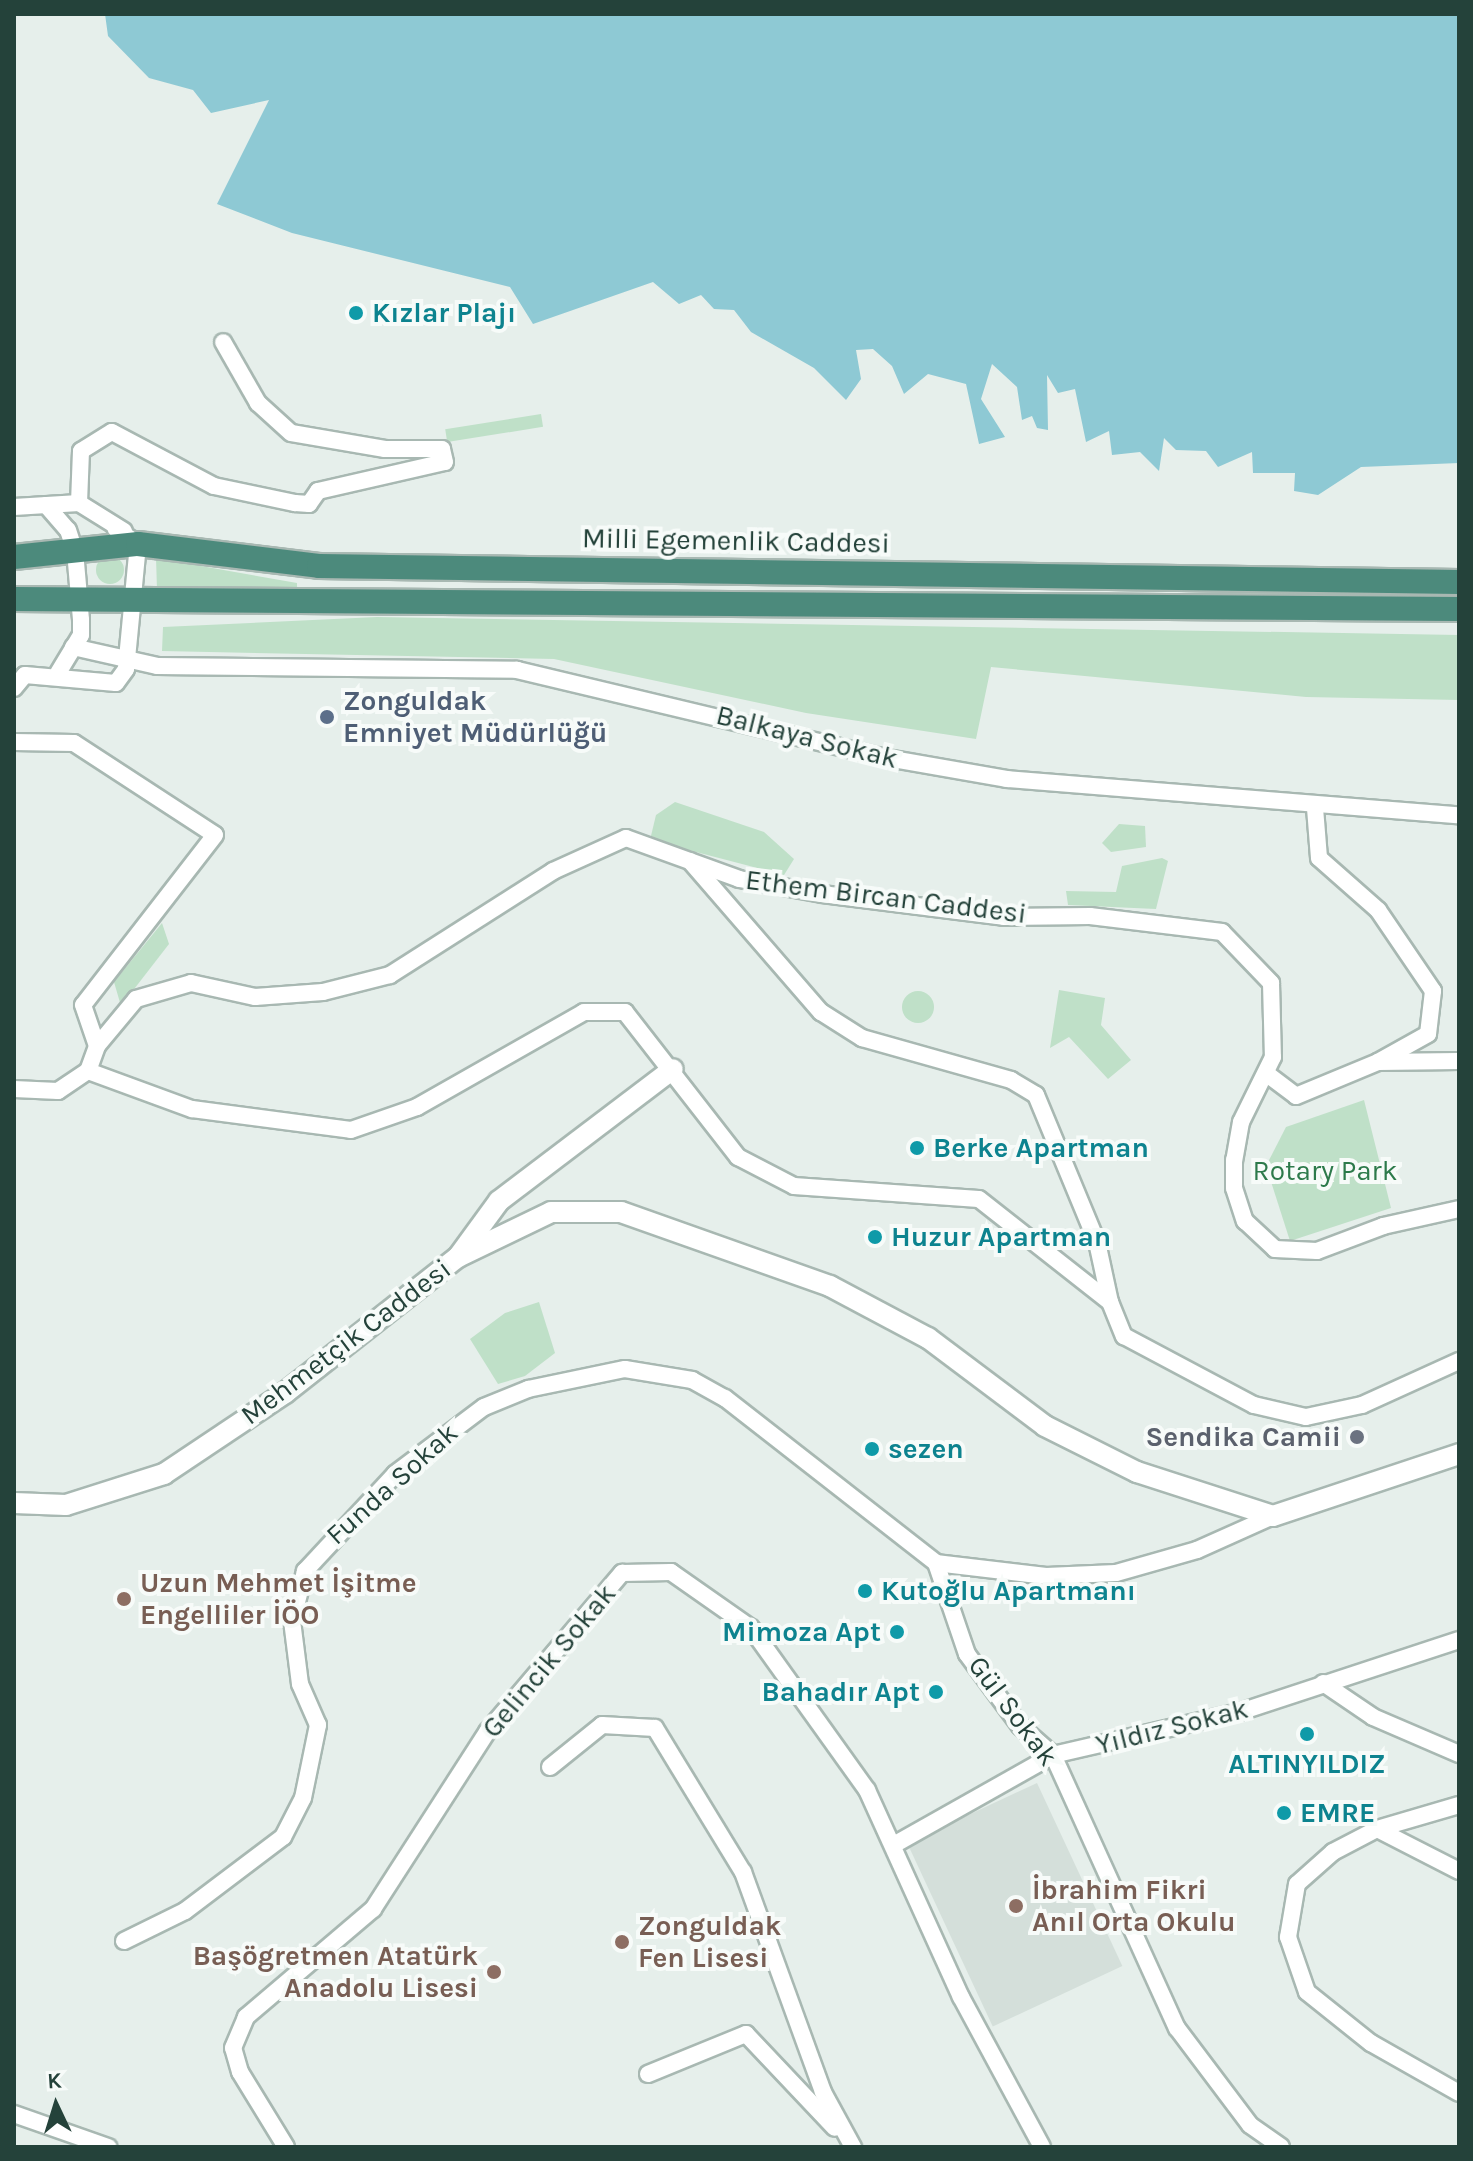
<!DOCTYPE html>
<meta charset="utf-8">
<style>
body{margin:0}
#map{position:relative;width:1473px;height:2161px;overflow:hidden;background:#e6efeb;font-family:Karla,sans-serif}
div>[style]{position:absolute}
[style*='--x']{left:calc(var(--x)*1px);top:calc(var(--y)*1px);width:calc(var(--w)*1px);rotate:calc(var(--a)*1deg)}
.built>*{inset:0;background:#d4dfda;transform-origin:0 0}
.green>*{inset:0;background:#bfe0c8;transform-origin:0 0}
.round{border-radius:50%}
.water>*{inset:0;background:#8ec9d4}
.roads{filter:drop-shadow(2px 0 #a8b8b2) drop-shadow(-2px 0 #a8b8b2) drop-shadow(0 2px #a8b8b2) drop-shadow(0 -2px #a8b8b2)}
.minor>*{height:16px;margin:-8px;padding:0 8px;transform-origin:8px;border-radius:8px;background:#fff}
.tertiary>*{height:20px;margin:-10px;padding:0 10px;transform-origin:10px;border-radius:10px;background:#fff}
.trunk>*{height:24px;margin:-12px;padding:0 12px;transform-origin:12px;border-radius:12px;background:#4c8a7c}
.dots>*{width:22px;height:22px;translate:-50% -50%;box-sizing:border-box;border:4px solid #f7fbf9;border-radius:50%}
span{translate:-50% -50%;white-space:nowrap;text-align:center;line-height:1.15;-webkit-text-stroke:8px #f7fbf9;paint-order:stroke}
.culture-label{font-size:28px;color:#0d838f;font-weight:700}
.left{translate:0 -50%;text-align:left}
.right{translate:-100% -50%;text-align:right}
.street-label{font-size:28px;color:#24423a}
.service-label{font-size:28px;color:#4e5e75;font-weight:700}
.park-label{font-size:28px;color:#2d7a4b}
.worship-label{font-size:28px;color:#5b616d;font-weight:700}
.education-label{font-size:28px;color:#785e54;font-weight:700}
.frame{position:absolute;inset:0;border:16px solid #24423a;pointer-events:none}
.north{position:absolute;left:16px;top:2065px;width:80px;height:80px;-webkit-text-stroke:6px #f7fbf9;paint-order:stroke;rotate:356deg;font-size:22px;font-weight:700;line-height:32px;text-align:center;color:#24423a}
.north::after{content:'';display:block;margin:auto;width:28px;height:36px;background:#24423a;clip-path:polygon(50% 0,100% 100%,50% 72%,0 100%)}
</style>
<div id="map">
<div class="built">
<div style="left:1037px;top:1783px;width:202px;height:143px;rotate:65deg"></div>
</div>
<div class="green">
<div style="left:541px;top:414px;width:13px;height:97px;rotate:81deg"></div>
<div class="round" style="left:96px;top:556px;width:28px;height:28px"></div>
<div style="clip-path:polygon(156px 558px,297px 583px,297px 589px,157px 589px)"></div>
<div style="clip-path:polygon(377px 617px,1459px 635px,1459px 700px,1306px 697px,991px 667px,976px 739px,806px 713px,554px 659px,162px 651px,163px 627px)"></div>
<div style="clip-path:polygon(675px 802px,764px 832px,794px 859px,784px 875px,650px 840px,656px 815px)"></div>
<div style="clip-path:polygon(1119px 824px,1145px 826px,1146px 847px,1111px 852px,1102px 843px)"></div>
<div style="clip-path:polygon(1162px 858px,1168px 861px,1156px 909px,1068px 905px,1066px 891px,1116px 892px,1122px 866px)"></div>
<div style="clip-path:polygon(162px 923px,169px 944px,121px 1006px,114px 982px)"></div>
<div style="clip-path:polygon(1059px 990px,1105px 998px,1101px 1025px,1131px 1060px,1108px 1079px,1069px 1037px,1050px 1048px)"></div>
<div class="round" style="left:902px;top:991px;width:32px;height:32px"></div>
<div style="clip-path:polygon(1364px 1100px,1391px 1208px,1290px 1241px,1266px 1166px,1286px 1127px)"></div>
<div style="clip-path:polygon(539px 1302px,555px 1353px,525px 1376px,498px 1384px,470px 1339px,505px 1313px)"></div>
</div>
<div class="water">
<div style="clip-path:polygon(105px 14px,1459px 14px,1459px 463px,1361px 467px,1318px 495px,1294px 491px,1295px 473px,1253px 473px,1252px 452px,1218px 467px,1206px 451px,1176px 450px,1164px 438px,1159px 471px,1140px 452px,1112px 455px,1109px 431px,1086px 442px,1075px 389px,1058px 393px,1047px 375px,1048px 430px,1037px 428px,1032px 416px,1022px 420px,1017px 387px,992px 364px,981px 399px,1005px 437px,979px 444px,966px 384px,928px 374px,904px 394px,892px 366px,873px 349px,856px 350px,861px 379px,846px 400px,814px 368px,751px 332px,734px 310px,714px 309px,701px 295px,679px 304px,653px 282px,533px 324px,510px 287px,292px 233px,217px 204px,269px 100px,211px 113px,193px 90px,149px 78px,108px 36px)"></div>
</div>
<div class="roads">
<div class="minor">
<div style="--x:79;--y:503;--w:52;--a:-87.8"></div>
<div style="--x:81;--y:451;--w:36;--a:-32"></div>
<div style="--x:112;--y:432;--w:115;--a:27.9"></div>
<div style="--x:214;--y:486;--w:83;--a:11.9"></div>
<div style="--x:295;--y:503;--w:14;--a:4"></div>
<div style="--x:309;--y:504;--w:16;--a:-55"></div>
<div style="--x:318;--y:491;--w:130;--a:-12.9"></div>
<div style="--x:445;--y:462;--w:13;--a:-103"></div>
<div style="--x:442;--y:449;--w:57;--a:180"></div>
<div style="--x:385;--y:449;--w:95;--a:-170.3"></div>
<div style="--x:291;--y:433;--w:45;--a:-137.7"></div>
<div style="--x:258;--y:403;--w:70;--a:-119.8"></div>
<div style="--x:46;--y:505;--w:33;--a:49"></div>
<div style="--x:68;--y:530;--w:22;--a:72"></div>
<div style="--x:75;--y:551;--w:69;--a:85"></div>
<div style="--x:81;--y:620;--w:15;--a:90"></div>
<div style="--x:81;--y:635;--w:44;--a:121.2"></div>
<div style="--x:14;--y:507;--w:65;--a:-3.5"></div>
<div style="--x:79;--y:503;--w:53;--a:31.9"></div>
<div style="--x:73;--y:647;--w:86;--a:12.7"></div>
<div style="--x:157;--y:666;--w:360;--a:0.6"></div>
<div style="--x:517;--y:670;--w:380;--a:13.4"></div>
<div style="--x:887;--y:758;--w:122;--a:9.9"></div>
<div style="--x:1007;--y:779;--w:453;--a:4.6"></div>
<div style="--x:14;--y:688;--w:17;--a:-50"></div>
<div style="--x:25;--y:675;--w:91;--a:5"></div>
<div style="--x:116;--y:683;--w:17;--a:-54"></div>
<div style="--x:126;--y:669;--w:126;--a:-84.5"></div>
<div style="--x:138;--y:544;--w:27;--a:-146"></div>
<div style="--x:14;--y:742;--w:60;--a:1"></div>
<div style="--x:74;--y:743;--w:168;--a:33.1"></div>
<div style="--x:215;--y:835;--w:215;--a:127.8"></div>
<div style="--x:83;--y:1005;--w:43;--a:71.1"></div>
<div style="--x:1315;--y:808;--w:50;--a:85.4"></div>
<div style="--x:1319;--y:858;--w:79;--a:41.4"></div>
<div style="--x:1378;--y:910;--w:98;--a:55.8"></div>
<div style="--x:1433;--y:991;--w:43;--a:96.6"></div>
<div style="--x:1428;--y:1034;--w:57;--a:150.8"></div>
<div style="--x:690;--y:861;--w:200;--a:49.1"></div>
<div style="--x:821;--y:1012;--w:49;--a:32.4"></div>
<div style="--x:862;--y:1038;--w:155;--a:15.7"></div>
<div style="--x:1011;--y:1080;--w:29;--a:31"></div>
<div style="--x:1036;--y:1095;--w:159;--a:67.5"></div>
<div style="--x:1097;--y:1242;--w:61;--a:77.8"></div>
<div style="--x:88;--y:1071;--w:27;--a:-70"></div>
<div style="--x:97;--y:1046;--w:61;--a:-50.3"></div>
<div style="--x:136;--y:999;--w:57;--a:-16.2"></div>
<div style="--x:191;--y:983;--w:66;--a:12.3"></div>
<div style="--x:255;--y:997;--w:68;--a:-4.2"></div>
<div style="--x:323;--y:992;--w:69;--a:-14.2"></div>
<div style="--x:390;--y:975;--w:193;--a:-32.5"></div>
<div style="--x:553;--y:871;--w:80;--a:-24.3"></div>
<div style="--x:626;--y:838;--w:120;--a:19.9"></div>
<div style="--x:739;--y:879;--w:84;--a:10.2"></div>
<div style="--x:822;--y:894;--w:183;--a:7.2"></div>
<div style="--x:1004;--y:917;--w:86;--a:-0.7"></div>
<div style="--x:1090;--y:916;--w:133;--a:6.9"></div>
<div style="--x:1222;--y:932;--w:71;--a:46.1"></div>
<div style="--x:1271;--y:983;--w:74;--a:88.5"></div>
<div style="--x:1273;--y:1057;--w:72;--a:116.2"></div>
<div style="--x:1241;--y:1122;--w:39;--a:100"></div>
<div style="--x:1234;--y:1160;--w:28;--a:90"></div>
<div style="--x:1234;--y:1188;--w:35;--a:72"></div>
<div style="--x:1245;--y:1221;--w:41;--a:43"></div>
<div style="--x:1275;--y:1249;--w:42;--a:2.7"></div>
<div style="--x:1317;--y:1251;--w:71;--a:-20.7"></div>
<div style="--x:1383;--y:1226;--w:78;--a:-12.6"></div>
<div style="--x:1267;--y:1074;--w:36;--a:37"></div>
<div style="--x:1296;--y:1096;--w:89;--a:-22.5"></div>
<div style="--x:1378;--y:1062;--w:81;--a:-0.7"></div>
<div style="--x:14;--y:1089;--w:44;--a:2.6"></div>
<div style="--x:58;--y:1091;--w:36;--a:-34"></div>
<div style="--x:88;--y:1071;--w:111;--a:20.1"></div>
<div style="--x:192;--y:1109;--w:160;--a:7.5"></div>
<div style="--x:351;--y:1130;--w:70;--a:-19.2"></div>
<div style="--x:417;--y:1107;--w:192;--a:-29.6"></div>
<div style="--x:584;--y:1012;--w:41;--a:0"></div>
<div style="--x:625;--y:1012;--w:184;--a:52.1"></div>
<div style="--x:738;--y:1157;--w:63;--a:27.4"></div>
<div style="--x:794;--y:1186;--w:185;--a:4"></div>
<div style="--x:979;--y:1199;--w:167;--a:38.2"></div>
<div style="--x:1110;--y:1302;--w:37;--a:68"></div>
<div style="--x:1124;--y:1336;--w:147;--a:28"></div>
<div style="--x:1254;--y:1405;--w:53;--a:13"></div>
<div style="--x:1306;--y:1417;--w:57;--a:-12.1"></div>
<div style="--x:1362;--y:1405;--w:107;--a:-24.4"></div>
<div style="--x:1273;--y:1516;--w:83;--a:155.9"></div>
<div style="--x:1197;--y:1550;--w:84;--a:164.1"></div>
<div style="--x:1116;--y:1573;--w:70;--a:177.5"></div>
<div style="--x:1046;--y:1576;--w:111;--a:-173.3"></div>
<div style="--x:936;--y:1563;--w:96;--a:71.2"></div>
<div style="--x:967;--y:1654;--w:89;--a:53.6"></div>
<div style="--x:1020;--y:1726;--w:44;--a:41.3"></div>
<div style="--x:1053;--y:1755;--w:300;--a:65.6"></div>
<div style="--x:1177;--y:2028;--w:121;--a:53"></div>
<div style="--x:1250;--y:2125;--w:38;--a:35"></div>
<div style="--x:1323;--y:1683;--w:60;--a:34.2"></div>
<div style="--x:1373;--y:1717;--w:94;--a:23.3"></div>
<div style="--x:550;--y:1767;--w:67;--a:-38.9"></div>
<div style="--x:602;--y:1725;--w:53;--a:3.2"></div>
<div style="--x:655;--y:1728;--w:169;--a:58.6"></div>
<div style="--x:743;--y:1872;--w:234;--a:70"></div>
<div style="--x:823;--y:2092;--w:63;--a:61.4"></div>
<div style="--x:1459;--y:1805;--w:85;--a:163.7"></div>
<div style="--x:1377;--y:1829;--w:50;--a:152.4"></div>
<div style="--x:1333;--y:1852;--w:48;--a:138.4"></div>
<div style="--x:1297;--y:1884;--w:54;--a:99.6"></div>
<div style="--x:1288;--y:1937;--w:58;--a:70.9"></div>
<div style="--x:1307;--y:1992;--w:82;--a:38.6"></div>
<div style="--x:1371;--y:2043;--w:101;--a:29.6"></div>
<div style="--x:1377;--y:1829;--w:92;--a:27.1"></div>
<div style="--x:897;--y:1843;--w:179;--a:-29.4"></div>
<div style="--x:1053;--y:1755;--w:195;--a:-13"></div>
<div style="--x:1243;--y:1711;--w:227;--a:-18.2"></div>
<div style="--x:124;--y:1941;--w:68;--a:-26.2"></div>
<div style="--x:185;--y:1911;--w:123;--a:-37.1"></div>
<div style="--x:283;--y:1837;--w:44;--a:-62.9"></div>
<div style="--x:303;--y:1798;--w:75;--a:-78.4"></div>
<div style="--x:318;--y:1725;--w:45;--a:-113.7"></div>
<div style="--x:300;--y:1684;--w:64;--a:-97.2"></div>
<div style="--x:292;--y:1621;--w:52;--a:-75.4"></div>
<div style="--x:305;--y:1571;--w:132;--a:-47.1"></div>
<div style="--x:395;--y:1474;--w:111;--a:-37"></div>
<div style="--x:484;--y:1407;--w:48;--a:-22.2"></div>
<div style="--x:528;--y:1389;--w:99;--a:-11.7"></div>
<div style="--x:625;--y:1369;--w:68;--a:9.3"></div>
<div style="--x:692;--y:1380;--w:38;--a:29"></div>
<div style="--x:725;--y:1398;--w:268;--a:38"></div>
<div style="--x:648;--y:2074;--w:106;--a:-22.2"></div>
<div style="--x:746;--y:2034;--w:129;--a:46.6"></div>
<div style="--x:14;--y:2114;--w:100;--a:19.3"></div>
<div style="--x:286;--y:2147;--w:88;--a:-121.5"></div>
<div style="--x:240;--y:2072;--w:25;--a:-106"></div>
<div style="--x:233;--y:2048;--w:34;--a:-67"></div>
<div style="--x:246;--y:2017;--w:167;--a:-40.4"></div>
<div style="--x:373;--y:1909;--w:211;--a:-57.2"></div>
<div style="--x:487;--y:1732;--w:209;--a:-49.7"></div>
<div style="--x:622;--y:1573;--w:49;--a:-1.2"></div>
<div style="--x:671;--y:1572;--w:98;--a:35"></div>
<div style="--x:751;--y:1628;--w:199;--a:54.4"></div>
<div style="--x:867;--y:1790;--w:227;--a:65.6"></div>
<div style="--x:961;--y:1997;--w:170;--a:61.6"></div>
</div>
<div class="tertiary">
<div style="--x:458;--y:1257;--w:103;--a:-25.8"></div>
<div style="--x:551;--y:1212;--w:70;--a:0"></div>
<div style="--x:621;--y:1212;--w:222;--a:19.5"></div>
<div style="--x:830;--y:1286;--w:111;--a:28"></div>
<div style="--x:928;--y:1338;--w:146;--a:36.9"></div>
<div style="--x:1045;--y:1426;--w:103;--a:26.6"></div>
<div style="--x:1137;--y:1472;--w:143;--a:17.9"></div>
<div style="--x:1273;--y:1516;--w:196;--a:-18.4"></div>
<div style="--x:14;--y:1503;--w:52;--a:2.2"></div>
<div style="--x:66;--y:1505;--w:103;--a:-17.6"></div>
<div style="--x:164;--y:1474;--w:146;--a:-33.8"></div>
<div style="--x:285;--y:1393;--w:220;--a:-38.2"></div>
<div style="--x:458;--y:1257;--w:69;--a:-53.8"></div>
<div style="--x:499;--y:1201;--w:218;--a:-37.2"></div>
</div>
<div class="trunk">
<div style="--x:14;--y:557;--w:125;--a:-6"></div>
<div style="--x:138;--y:544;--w:182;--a:6.9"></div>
<div style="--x:319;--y:566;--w:1140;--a:0.8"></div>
<div style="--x:14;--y:599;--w:1445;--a:0.4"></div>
</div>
</div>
<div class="dots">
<div style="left:356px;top:313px;background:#0f9aa8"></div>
<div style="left:327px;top:717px;background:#5c6f8a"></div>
<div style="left:917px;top:1148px;background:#0f9aa8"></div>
<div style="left:875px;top:1237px;background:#0f9aa8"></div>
<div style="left:1357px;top:1437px;background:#6b7280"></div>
<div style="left:872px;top:1449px;background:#0f9aa8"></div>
<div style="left:865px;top:1591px;background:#0f9aa8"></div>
<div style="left:124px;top:1599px;background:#8d6e63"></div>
<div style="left:897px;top:1632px;background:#0f9aa8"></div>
<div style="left:936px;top:1692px;background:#0f9aa8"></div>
<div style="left:1307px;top:1734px;background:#0f9aa8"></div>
<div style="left:1284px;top:1813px;background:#0f9aa8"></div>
<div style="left:1016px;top:1906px;background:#8d6e63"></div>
<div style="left:622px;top:1942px;background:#8d6e63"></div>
<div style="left:494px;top:1972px;background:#8d6e63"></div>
</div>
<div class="culture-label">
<span class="left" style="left:372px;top:313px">Kızlar Plajı</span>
<span class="left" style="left:933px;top:1148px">Berke Apartman</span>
<span class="left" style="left:891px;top:1237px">Huzur Apartman</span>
<span class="left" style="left:888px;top:1449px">sezen</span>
<span class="left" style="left:881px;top:1591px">Kutoğlu Apartmanı</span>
<span class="right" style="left:881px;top:1632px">Mimoza Apt</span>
<span class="right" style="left:920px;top:1692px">Bahadır Apt</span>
<span style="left:1307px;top:1764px">ALTINYILDIZ</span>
<span class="left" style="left:1300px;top:1813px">EMRE</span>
</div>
<div class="street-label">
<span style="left:736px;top:541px;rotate:1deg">Milli Egemenlik Caddesi</span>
<span style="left:807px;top:737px;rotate:14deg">Balkaya Sokak</span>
<span style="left:886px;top:897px;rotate:7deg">Ethem Bircan Caddesi</span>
<span style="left:346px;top:1342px;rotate:-37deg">Mehmetçik Caddesi</span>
<span style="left:392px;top:1484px;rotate:-42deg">Funda Sokak</span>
<span style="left:549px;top:1661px;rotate:-50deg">Gelincik Sokak</span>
<span style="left:1013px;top:1711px;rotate:53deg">Gül Sokak</span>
<span style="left:1172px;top:1727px;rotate:-14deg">Yıldız Sokak</span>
</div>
<div class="service-label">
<span class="left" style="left:343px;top:717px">Zonguldak<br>Emniyet Müdürlüğü</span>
</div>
<div class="park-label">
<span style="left:1325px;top:1171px">Rotary Park</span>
</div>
<div class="worship-label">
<span class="right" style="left:1341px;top:1437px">Sendika Camii</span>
</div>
<div class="education-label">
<span class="left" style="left:140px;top:1599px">Uzun Mehmet İşitme<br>Engelliler İÖO</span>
<span class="left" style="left:1032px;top:1906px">İbrahim Fikri<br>Anıl Orta Okulu</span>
<span class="left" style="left:638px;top:1942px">Zonguldak<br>Fen Lisesi</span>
<span class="right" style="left:478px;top:1972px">Başögretmen Atatürk<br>Anadolu Lisesi</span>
</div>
<div class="frame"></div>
<div class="north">K</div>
</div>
